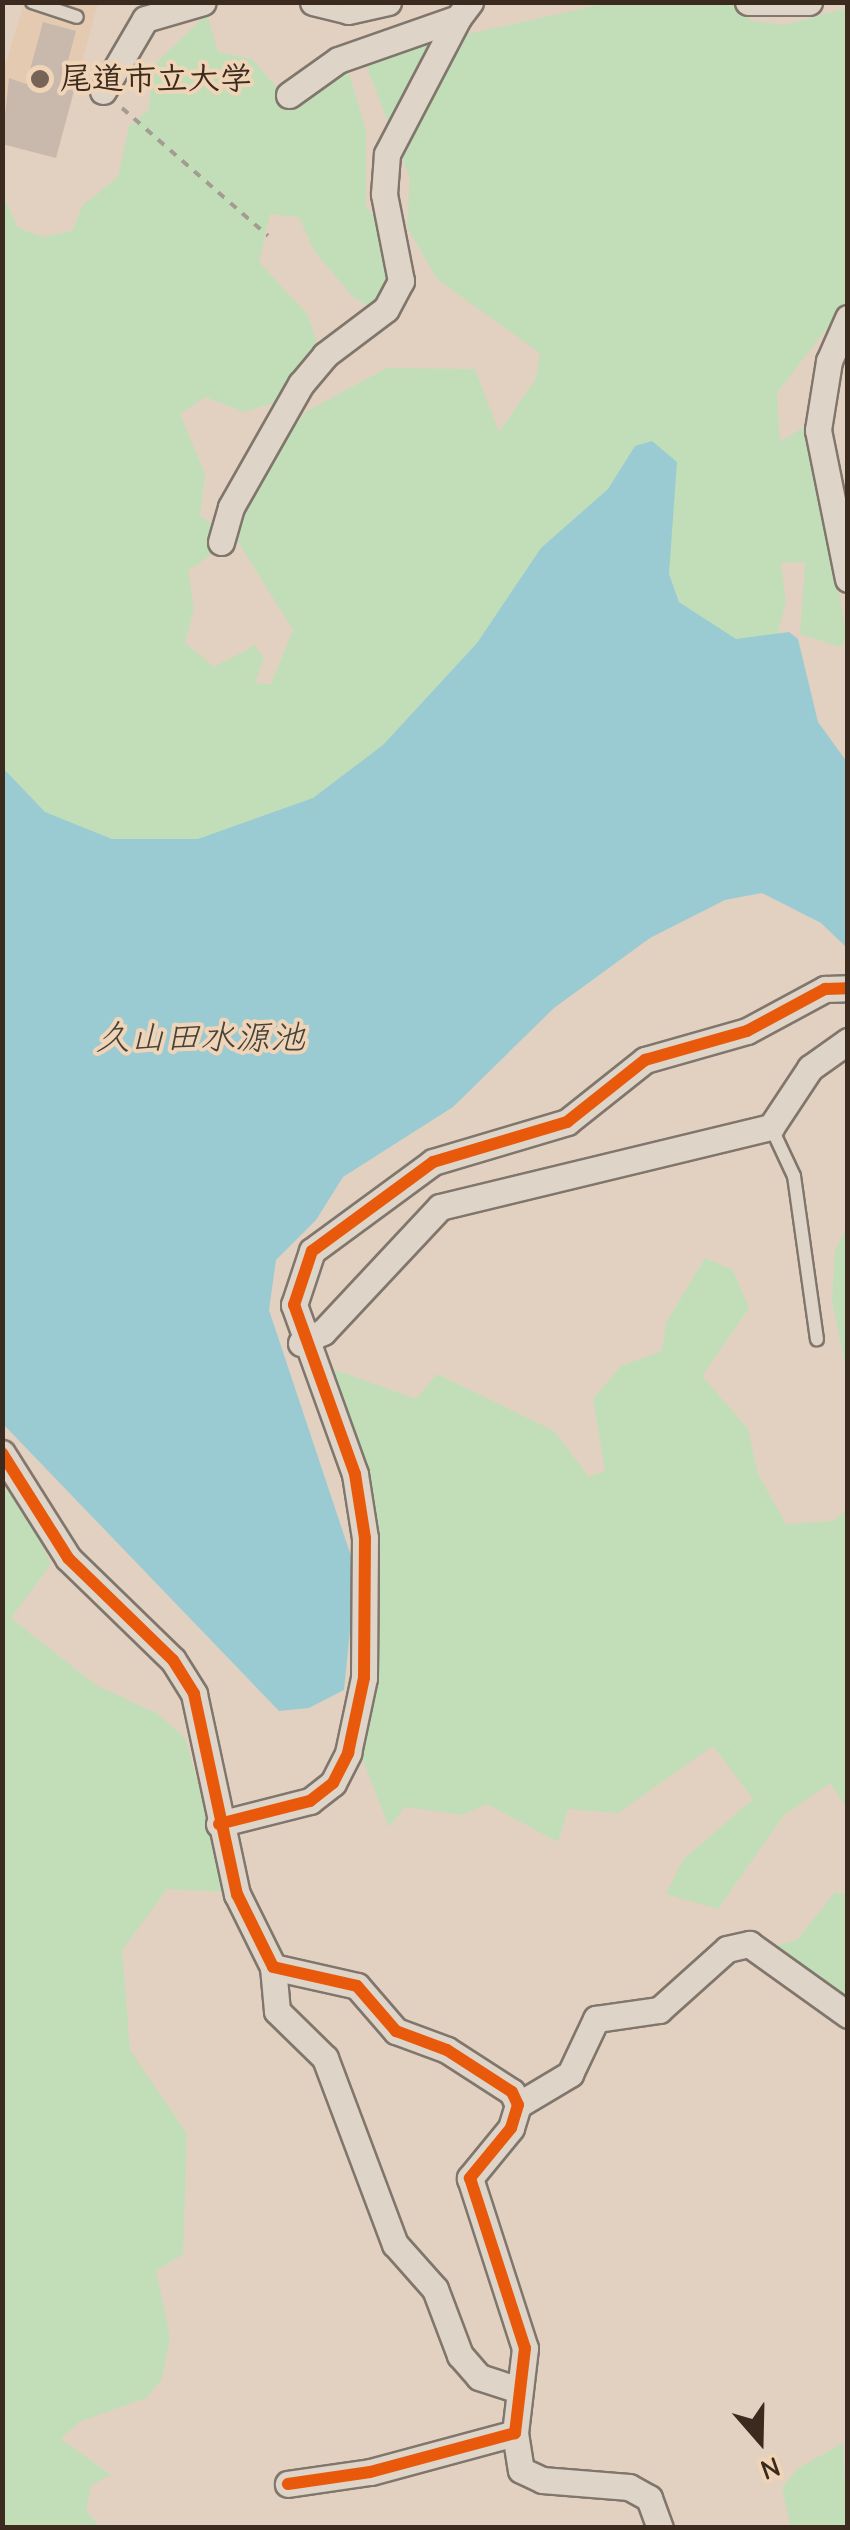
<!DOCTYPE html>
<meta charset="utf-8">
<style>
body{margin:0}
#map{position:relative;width:850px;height:2530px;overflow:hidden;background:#e2d1c0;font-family:"Comic Neue","Klee One",sans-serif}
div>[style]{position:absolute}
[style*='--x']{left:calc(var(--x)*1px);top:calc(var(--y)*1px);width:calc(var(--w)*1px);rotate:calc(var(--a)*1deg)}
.built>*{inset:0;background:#e5cab2}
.green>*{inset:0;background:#c1deb9}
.water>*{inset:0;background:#9bcbd2}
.building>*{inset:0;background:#c9b9ac}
.path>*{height:4px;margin-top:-2px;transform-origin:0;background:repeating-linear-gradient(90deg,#a49b91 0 8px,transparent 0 16px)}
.roads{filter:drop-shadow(2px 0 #81766c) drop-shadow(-2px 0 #81766c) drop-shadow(0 2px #81766c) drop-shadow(0 -2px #81766c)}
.service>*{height:12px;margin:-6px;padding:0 6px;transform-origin:6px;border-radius:6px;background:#ded4c8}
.minor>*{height:25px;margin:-12.5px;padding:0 12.5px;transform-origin:12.5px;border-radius:12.5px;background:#ded4c8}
.cycleway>*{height:12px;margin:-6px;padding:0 6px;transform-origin:6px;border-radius:6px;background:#e8590c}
.dots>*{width:28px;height:28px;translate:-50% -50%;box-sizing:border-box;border:5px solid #f0d4b7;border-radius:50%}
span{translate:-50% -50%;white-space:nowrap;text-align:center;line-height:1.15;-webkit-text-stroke:8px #f0d4b7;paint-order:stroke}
.poi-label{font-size:32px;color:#3b2a1e;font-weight:700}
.left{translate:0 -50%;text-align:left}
.water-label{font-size:35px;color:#45423a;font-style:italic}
.frame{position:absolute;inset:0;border:5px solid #3b2a1e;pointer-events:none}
.north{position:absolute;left:710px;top:2390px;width:100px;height:100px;-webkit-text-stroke:8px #f0d4b7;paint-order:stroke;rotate:160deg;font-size:28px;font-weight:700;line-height:40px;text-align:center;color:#3b2a1e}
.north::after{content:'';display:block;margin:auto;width:35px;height:45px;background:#3b2a1e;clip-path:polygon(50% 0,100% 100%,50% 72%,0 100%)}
</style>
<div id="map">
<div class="built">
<div style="clip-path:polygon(24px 3px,98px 3px,56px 158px,3px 144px,3px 72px)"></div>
</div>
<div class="green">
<div style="clip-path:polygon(607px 3px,734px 3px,752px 21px,784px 25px,847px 8px,847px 302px,777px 393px,780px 442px,809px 424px,847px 638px,840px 647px,800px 634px,805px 562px,781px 563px,786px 601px,777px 636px,790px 644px,529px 622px,288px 836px,156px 851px,3px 812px,2px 192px,18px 228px,43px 237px,72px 231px,83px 205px,118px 177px,129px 126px,149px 110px,152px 67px,207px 14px,218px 52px,252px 59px,289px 101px,348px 70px,366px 130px,366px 206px,402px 252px,396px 293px,371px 307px,354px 298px,314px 251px,299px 217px,270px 214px,259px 262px,307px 314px,320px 350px,273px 403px,244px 412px,205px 397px,180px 414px,205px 474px,200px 516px,214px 525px,212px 554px,188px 571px,194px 609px,185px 643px,214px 667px,255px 645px,264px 659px,255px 683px,271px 684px,293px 630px,232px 532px,269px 458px,307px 411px,387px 368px,475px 369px,499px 432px,536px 379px,540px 353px,437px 279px,407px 227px,410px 178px,363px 58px)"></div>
<div style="clip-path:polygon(847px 1226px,847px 1374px,832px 1301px,835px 1251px)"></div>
<div style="clip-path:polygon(705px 1258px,733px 1270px,749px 1308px,702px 1376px,748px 1429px,758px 1474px,786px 1524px,834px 1521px,847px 1508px,847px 1808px,830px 1783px,783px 1816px,718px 1909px,666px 1894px,683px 1860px,753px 1799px,713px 1746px,618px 1813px,568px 1809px,558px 1842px,487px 1804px,463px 1815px,405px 1807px,389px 1827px,359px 1750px,362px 1462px,333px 1369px,416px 1399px,437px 1374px,554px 1431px,589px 1477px,605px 1471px,593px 1399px,621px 1366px,662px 1351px,666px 1323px)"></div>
<div style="clip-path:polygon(2px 1477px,15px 1486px,51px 1564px,11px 1618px,96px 1685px,158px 1714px,185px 1738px,229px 1892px,167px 1889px,122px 1950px,130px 2050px,187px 2134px,183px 2254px,156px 2271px,170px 2337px,162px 2379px,146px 2398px,79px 2422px,61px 2439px,111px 2475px,91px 2485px,86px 2510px,100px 2527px,3px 2527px)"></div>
<div style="clip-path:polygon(835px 1892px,847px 1895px,847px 2011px,768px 1948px,797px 1940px)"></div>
<div style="clip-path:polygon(843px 2443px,847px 2527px,791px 2527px,782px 2488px,797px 2469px)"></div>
</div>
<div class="water">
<div style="clip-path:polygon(652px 441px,677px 462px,669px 574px,679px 602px,736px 639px,789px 632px,798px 639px,818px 722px,847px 762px,847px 948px,821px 923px,762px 893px,725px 900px,650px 938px,554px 1008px,453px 1107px,343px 1177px,316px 1220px,276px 1260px,269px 1310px,356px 1571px,344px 1690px,309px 1708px,279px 1711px,3px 1424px,2px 767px,45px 812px,112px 839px,198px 839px,313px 798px,383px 745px,477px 643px,541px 548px,608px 489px,635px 446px)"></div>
</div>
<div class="building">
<div style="clip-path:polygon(43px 22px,76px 31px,62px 83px,75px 87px,56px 158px,2px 144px,9px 78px,26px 84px)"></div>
</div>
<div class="path">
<div style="--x:122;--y:108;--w:194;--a:41.2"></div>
</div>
<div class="roads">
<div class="service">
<div style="--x:32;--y:2;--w:47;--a:18.4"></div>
<div style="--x:771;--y:1127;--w:54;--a:64.9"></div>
<div style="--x:794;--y:1176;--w:165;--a:82"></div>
</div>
<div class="minor">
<div style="--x:313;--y:2;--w:36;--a:14"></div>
<div style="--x:348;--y:11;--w:41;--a:-12.7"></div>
<div style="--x:748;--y:2;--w:61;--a:0"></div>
<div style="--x:103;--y:91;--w:83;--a:-59.7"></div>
<div style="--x:145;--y:19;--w:60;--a:-16.3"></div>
<div style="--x:289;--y:95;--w:60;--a:-35.5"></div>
<div style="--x:338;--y:60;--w:127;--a:-19.3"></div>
<div style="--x:458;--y:18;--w:20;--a:-53"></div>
<div style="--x:848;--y:318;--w:47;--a:113.8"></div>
<div style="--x:829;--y:361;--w:70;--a:99.1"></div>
<div style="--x:818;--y:430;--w:152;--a:78.6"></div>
<div style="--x:221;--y:542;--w:36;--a:-74"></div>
<div style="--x:231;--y:507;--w:142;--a:-60.4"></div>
<div style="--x:301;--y:384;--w:38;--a:-50"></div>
<div style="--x:325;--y:355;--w:76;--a:-37"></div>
<div style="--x:386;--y:309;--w:32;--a:-62"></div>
<div style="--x:401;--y:281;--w:89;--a:-101.1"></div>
<div style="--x:384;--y:194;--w:40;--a:-85.7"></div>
<div style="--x:387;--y:154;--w:153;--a:-62.4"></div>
<div style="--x:301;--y:1343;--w:25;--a:-27"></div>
<div style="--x:323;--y:1332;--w:171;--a:-46.9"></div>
<div style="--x:440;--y:1207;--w:341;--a:-13.6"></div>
<div style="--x:771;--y:1127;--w:71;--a:-56.5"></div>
<div style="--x:810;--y:1068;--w:47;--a:-35.4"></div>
<div style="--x:2;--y:1453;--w:124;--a:57.8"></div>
<div style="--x:68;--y:1558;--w:146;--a:44.2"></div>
<div style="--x:173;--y:1660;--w:40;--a:58"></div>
<div style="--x:194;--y:1694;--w:205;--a:77.9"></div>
<div style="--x:237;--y:1894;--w:81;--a:63.7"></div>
<div style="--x:273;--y:1967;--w:86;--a:12.7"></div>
<div style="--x:357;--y:1986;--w:60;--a:49.1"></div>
<div style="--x:396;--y:2031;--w:54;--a:20.4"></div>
<div style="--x:447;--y:2050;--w:77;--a:32.9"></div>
<div style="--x:512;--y:2092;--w:14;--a:65"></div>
<div style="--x:518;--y:2105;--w:24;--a:107"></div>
<div style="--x:511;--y:2128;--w:65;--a:129.4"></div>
<div style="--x:470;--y:2178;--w:179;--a:72.1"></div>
<div style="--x:525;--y:2348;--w:86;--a:96.7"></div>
<div style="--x:515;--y:2433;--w:150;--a:164.9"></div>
<div style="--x:370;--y:2472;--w:83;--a:171.7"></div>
<div style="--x:219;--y:1824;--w:94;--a:-14.2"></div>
<div style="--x:310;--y:1801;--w:29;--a:-38"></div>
<div style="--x:333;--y:1783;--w:34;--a:-63"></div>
<div style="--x:348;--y:1753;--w:77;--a:-78"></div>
<div style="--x:364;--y:1678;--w:140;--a:-89.6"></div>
<div style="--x:365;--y:1538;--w:65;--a:-98.9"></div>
<div style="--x:355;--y:1474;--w:180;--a:-109.8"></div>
<div style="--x:294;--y:1305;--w:57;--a:-71.6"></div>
<div style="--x:312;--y:1251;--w:150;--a:-36.3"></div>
<div style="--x:433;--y:1162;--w:140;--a:-16.6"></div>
<div style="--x:567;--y:1122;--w:100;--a:-38.5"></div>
<div style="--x:645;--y:1060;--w:106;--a:-15.9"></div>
<div style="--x:747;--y:1031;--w:89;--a:-28.3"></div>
<div style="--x:825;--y:989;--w:23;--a:-2"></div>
<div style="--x:273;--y:1967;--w:44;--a:84.8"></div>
<div style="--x:277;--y:2011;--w:67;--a:44.4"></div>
<div style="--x:325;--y:2058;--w:199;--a:69.4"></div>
<div style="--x:395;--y:2244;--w:60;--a:48.4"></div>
<div style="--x:435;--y:2289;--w:71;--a:69.3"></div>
<div style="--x:460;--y:2355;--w:29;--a:49"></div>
<div style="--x:479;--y:2377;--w:40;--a:18"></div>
<div style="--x:518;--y:2105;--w:61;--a:-30.8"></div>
<div style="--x:570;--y:2074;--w:61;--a:-64.7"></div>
<div style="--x:596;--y:2019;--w:64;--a:-8.1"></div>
<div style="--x:659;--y:2010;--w:91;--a:-41.9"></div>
<div style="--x:727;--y:1949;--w:23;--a:-13"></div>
<div style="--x:749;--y:1944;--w:122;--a:35.6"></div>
<div style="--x:515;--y:2433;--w:37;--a:81"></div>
<div style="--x:521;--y:2470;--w:23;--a:25"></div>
<div style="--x:542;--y:2480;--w:87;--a:4.6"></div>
<div style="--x:629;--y:2487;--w:23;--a:29"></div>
<div style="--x:649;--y:2498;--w:32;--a:70"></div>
</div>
</div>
<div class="cycleway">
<div style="--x:2;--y:1453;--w:124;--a:57.8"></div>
<div style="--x:68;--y:1558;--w:146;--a:44.2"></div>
<div style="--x:173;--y:1660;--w:40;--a:58"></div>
<div style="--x:194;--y:1694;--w:205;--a:77.9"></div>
<div style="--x:237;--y:1894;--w:81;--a:63.7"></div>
<div style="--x:273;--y:1967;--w:86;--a:12.7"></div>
<div style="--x:357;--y:1986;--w:60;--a:49.1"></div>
<div style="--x:396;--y:2031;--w:54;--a:20.4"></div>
<div style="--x:447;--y:2050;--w:77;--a:32.9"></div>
<div style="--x:512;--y:2092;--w:14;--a:65"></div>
<div style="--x:518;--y:2105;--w:24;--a:107"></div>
<div style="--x:511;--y:2128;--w:65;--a:129.4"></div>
<div style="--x:470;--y:2178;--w:179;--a:72.1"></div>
<div style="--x:525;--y:2348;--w:86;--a:96.7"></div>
<div style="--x:515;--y:2433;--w:150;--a:164.9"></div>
<div style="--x:370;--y:2472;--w:83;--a:171.7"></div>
<div style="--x:219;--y:1824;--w:94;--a:-14.2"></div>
<div style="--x:310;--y:1801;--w:29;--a:-38"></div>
<div style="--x:333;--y:1783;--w:34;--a:-63"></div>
<div style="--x:348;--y:1753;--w:77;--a:-78"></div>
<div style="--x:364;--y:1678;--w:140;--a:-89.6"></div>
<div style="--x:365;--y:1538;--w:65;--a:-98.9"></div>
<div style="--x:355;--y:1474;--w:180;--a:-109.8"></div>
<div style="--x:294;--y:1305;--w:57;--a:-71.6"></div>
<div style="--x:312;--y:1251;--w:150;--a:-36.3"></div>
<div style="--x:433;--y:1162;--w:140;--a:-16.6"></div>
<div style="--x:567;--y:1122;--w:100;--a:-38.5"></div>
<div style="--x:645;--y:1060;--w:106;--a:-15.9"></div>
<div style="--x:747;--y:1031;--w:89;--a:-28.3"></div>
<div style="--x:825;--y:989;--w:23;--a:-2"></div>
</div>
<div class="dots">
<div style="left:40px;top:79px;background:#756457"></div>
</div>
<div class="poi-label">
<span class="left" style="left:60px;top:79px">尾道市立大学</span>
</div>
<div class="water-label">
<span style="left:200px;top:1038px">久山田水源池</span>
</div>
<div class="frame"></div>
<div class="north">N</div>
</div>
